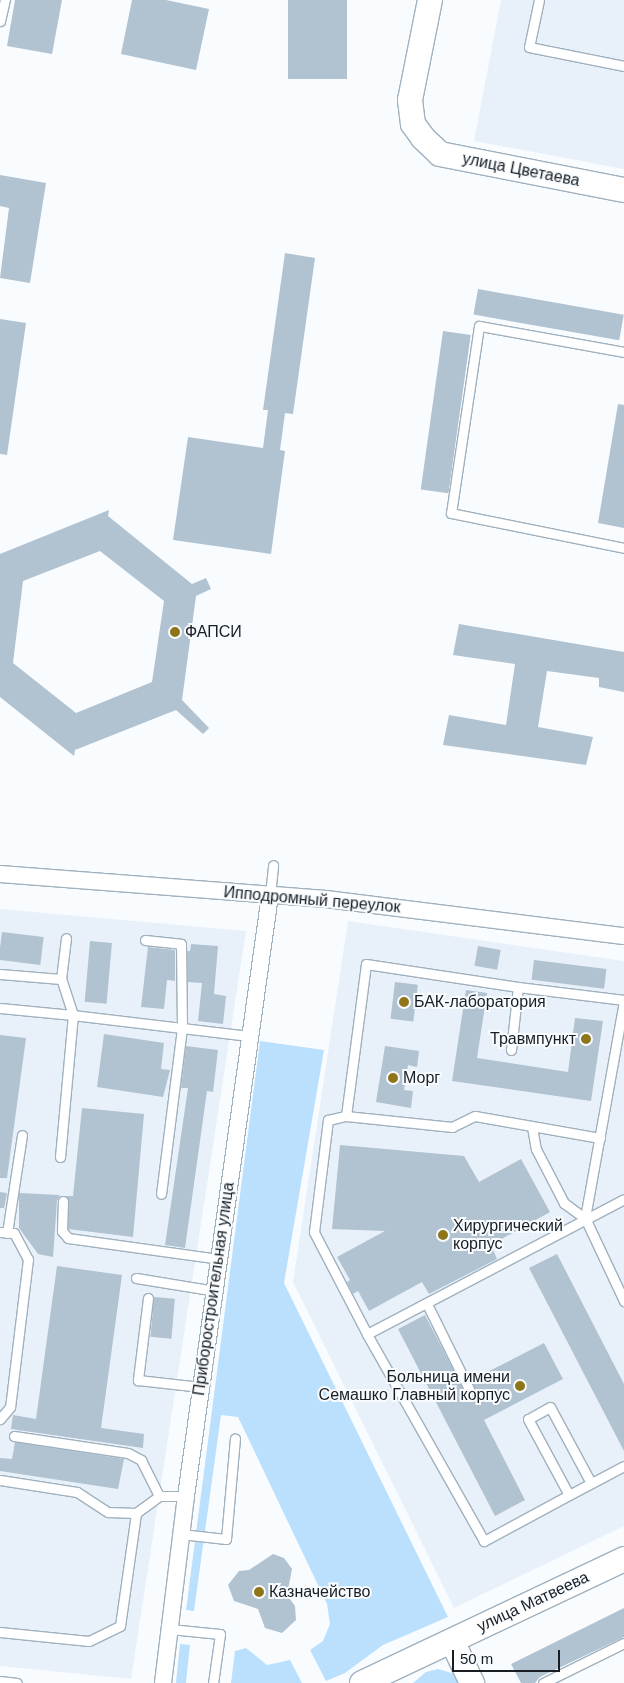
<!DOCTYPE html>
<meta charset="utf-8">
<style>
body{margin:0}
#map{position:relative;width:624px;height:1683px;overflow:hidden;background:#f9fcff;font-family:Arial,sans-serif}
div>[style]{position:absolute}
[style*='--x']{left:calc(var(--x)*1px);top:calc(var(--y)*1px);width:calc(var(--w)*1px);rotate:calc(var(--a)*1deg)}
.built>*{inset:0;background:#e8f1f9}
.green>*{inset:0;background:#bbe0fd;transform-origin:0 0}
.building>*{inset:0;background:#b1c2d0;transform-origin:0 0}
.roads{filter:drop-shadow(1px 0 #a0b1be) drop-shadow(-1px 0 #a0b1be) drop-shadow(0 1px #a0b1be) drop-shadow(0 -1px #a0b1be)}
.lane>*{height:9px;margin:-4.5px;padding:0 4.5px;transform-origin:4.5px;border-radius:4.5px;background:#fff}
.street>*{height:16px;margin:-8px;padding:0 8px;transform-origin:8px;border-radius:8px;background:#fff}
.secondary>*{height:24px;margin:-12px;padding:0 12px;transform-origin:12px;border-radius:12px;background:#fff}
.dots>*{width:14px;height:14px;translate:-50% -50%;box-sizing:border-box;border:2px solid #f9fcff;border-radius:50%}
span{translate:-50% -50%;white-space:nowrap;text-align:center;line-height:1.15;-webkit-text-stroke:4px #f9fcff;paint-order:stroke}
.street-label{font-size:16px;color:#181e23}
.poi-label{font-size:16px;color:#181e23}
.left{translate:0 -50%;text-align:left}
.right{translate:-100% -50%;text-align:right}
.scale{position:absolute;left:452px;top:1650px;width:108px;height:22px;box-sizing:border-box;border:2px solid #181e23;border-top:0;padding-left:6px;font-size:15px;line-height:18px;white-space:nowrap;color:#181e23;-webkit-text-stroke:4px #f9fcff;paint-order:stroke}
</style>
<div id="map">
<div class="built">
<div style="clip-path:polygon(501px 0,624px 0,624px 169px,474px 141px)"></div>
<div style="clip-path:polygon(0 909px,246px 931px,131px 1679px,0 1666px)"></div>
<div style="clip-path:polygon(348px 921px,624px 961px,624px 1526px,454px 1608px,293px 1282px)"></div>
</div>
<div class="green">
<div style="clip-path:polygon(260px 1041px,324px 1050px,284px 1283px,448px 1617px,383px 1645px,345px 1673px,326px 1681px,310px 1650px,323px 1641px,330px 1624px,327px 1604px,238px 1417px,221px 1415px,194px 1611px,186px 1610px)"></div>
<div style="left:180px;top:1644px;width:10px;height:39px;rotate:6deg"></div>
<div style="clip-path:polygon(246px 1648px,267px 1665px,290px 1660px,302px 1683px,231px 1683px,235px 1651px)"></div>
<div style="clip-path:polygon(438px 1669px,455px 1674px,462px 1683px,413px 1683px,426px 1672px)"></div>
</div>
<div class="building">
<div style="clip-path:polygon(15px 0,62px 0,52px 54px,7px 46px)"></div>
<div style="clip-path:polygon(132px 0,166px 0,209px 9px,196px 70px,121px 54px)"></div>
<div style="left:288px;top:0;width:59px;height:79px"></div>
<div style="clip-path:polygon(0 175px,46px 183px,30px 283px,0 278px,9px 208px,0 206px)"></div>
<div style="clip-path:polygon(285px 253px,315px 258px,293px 414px,285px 413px,280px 450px,285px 451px,271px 554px,173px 540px,188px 437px,263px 448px,268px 410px,263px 410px)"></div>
<div style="left:478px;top:289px;width:148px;height:26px;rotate:10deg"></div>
<div style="clip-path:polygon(0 319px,26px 323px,7px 455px,0 454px)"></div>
<div style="left:443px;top:331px;width:28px;height:160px;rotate:8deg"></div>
<div style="clip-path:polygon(618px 404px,624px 405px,624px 528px,598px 523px)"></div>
<div style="clip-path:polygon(evenodd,109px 510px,108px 516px,192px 584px,206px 578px,211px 589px,196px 596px,182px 700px,209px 728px,203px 734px,176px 710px,75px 750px,74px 756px,0 697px,0 554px,109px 510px,100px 551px,164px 601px,152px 682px,76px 713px,13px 663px,23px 581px,100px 551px)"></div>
<div style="clip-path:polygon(459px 624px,624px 652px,624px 692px,599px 687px,599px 678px,547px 671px,538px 727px,593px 737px,586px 765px,443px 745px,449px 715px,506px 725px,515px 664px,453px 655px)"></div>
<div style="left:2px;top:932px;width:42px;height:28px;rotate:7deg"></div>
<div style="left:90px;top:941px;width:22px;height:61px;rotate:5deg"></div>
<div style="clip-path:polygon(191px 944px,218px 946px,214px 994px,226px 996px,223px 1024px,198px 1021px,202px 983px,188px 982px,187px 951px,190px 951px)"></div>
<div style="left:478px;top:946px;width:23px;height:20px;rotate:10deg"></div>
<div style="clip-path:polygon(148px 947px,175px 950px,175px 981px,167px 980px,164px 1009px,141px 1007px)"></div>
<div style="left:534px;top:960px;width:73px;height:20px;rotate:7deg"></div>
<div style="left:395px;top:982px;width:23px;height:37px;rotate:7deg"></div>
<div style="clip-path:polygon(466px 990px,487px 993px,477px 1058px,568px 1072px,575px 1018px,603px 1021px,591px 1101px,452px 1081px)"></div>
<div style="clip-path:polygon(104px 1034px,164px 1043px,161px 1069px,170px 1070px,163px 1097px,97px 1087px)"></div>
<div style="clip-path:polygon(0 1035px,26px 1038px,7px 1178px,0 1178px)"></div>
<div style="clip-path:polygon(186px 1046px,218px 1050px,213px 1092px,207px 1091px,185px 1248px,165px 1245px,188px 1088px,181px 1088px)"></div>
<div style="clip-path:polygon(385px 1046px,419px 1051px,417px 1067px,408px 1065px,404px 1090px,413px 1091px,411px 1108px,376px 1102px)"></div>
<div style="clip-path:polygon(82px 1108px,144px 1114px,133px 1237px,68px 1229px,69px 1201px,66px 1196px,73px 1196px)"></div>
<div style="clip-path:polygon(340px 1145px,464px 1156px,479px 1182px,521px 1159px,550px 1212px,491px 1245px,497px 1259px,429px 1294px,422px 1282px,369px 1311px,358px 1291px,353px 1294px,347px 1282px,350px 1280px,337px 1257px,385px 1231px,332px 1229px)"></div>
<div style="clip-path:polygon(0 1192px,7px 1193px,4px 1208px,0 1208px)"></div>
<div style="clip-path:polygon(19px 1193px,60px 1195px,57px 1201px,53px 1257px,38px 1254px,19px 1228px)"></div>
<div style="clip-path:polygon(557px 1254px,624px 1384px,624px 1451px,529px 1268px)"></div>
<div style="clip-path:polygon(57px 1266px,122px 1275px,101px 1428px,144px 1434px,143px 1448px,11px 1429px,13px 1415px,36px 1419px)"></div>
<div style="left:154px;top:1297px;width:21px;height:40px;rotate:5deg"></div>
<div style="clip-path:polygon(425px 1315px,467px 1396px,472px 1397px,476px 1392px,472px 1380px,544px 1343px,563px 1379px,484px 1420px,525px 1500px,495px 1516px,398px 1329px)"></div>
<div style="clip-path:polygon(15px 1442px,124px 1459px,118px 1489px,0 1471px,0 1458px,12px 1459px)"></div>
<div style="clip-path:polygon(273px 1554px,284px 1558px,292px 1569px,287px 1595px,295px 1606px,296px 1620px,282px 1633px,265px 1628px,258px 1609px,234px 1601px,228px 1585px,239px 1571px,249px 1570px)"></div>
<div style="clip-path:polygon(624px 1608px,624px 1637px,540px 1677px,535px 1683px,521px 1683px,511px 1664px)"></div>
</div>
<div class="roads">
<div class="lane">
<div style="--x:539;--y:0;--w:48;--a:102"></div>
<div style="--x:529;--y:47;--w:97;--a:11.3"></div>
<div style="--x:0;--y:21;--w:22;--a:-77"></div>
<div style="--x:624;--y:352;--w:147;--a:-169.8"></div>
<div style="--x:479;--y:326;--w:189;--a:98.5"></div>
<div style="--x:451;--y:513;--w:177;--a:11.4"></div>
<div style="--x:270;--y:895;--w:30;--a:-84"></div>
<div style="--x:145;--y:940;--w:36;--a:6"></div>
<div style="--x:181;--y:944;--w:84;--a:89.3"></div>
<div style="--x:182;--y:1028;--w:167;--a:97.2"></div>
<div style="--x:0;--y:974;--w:61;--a:4.7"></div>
<div style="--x:624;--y:1001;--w:220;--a:100.2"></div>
<div style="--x:585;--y:1218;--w:92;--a:64.8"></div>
<div style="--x:0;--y:1008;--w:73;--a:5.5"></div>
<div style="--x:73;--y:1015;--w:38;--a:-108"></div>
<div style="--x:61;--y:979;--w:41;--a:-83"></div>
<div style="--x:511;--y:1050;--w:63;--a:-83.7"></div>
<div style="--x:518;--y:987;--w:107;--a:7"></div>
<div style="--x:346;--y:1116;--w:153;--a:-82.5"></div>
<div style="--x:366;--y:964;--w:154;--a:8.6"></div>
<div style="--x:532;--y:1127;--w:22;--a:80"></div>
<div style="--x:536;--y:1149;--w:61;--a:62.6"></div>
<div style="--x:564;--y:1203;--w:26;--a:36"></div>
<div style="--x:60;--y:1157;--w:143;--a:-84.8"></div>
<div style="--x:73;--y:1015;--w:177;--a:6.8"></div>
<div style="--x:63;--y:1201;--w:30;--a:92"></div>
<div style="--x:62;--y:1231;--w:9;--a:49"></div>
<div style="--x:68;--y:1238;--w:152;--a:7.9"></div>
<div style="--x:0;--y:1232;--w:14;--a:4"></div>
<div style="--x:14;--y:1233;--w:30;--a:62"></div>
<div style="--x:28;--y:1259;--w:149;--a:96.9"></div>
<div style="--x:10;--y:1407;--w:16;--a:130"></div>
<div style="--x:7;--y:1233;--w:99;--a:-81.3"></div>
<div style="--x:136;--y:1278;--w:80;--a:9.3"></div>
<div style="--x:148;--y:1298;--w:83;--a:97"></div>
<div style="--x:138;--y:1380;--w:63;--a:6.3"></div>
<div style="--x:427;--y:1304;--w:97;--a:63.7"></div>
<div style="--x:367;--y:1334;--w:290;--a:-27.7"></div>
<div style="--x:14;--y:1436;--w:115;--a:8.5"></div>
<div style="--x:128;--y:1453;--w:15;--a:28"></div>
<div style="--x:141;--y:1460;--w:40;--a:63.4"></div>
<div style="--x:159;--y:1496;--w:27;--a:0"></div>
<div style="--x:0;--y:1480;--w:78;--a:8.9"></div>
<div style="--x:77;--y:1492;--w:37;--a:33"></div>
<div style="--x:108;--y:1512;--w:28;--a:2"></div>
<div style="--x:136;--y:1513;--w:29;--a:-36"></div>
<div style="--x:591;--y:1483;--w:86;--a:-118.3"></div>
<div style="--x:550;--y:1407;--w:25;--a:151"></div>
<div style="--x:528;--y:1419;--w:86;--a:61.7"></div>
<div style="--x:569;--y:1495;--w:62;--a:-27.8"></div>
<div style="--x:569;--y:1495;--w:97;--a:151.6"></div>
<div style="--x:484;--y:1541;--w:238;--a:-119.5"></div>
<div style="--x:367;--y:1334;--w:115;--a:-117.5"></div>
<div style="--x:314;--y:1232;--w:113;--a:-82.9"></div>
<div style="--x:328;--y:1120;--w:18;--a:-13"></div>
<div style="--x:346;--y:1116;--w:107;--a:5.9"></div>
<div style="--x:452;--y:1127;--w:25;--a:-26"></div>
<div style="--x:475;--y:1116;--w:127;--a:10"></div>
<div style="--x:181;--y:1534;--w:45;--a:6.3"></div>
<div style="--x:226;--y:1539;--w:101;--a:-84.9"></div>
<div style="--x:170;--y:1629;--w:50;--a:5.7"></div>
<div style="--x:220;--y:1634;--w:49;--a:98.1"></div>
<div style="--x:0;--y:1632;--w:89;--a:5.8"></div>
<div style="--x:89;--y:1641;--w:34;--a:-26"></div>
<div style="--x:120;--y:1626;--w:114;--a:-81.9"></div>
<div style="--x:0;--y:1681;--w:17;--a:7"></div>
<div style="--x:543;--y:1683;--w:90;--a:-26.3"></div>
</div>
<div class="street">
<div style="--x:0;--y:874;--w:327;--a:4.4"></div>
<div style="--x:326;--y:899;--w:300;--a:7.1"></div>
<div style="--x:163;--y:1683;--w:188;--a:-83"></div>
<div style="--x:186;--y:1496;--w:607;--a:-82.04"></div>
</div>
<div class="secondary">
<div style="--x:430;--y:0;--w:102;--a:101.3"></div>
<div style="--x:410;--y:100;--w:24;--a:83"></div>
<div style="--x:413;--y:124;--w:17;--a:54"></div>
<div style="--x:423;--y:138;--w:23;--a:43"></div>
<div style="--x:440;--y:154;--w:187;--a:11.1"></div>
<div style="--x:452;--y:1641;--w:47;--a:64.5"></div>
<div style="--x:362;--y:1683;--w:290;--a:-25.3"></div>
</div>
</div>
<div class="dots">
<div style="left:175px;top:632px;background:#8f751a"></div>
<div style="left:404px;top:1002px;background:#8f751a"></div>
<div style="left:586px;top:1039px;background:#8f751a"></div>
<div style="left:393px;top:1078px;background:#8f751a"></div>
<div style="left:443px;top:1235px;background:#8f751a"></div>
<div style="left:520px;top:1386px;background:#8f751a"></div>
<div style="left:259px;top:1592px;background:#8f751a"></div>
</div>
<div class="street-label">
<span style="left:521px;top:170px;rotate:11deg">улица Цветаева</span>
<span style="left:312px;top:900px;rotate:5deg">Ипподромный переулок</span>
<span style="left:214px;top:1289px;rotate:-82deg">Приборостроительная улица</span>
<span style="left:533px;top:1602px;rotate:-25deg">улица Матвеева</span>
</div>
<div class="poi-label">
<span class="left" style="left:185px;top:632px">ФАПСИ</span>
<span class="left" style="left:414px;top:1002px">БАК-лаборатория</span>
<span class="right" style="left:576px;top:1039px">Травмпункт</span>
<span class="left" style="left:403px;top:1078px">Морг</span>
<span class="left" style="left:453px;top:1235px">Хирургический<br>корпус</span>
<span class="right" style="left:510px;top:1386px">Больница имени<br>Семашко Главный корпус</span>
<span class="left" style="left:269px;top:1592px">Казначейство</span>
</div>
<div class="scale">50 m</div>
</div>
